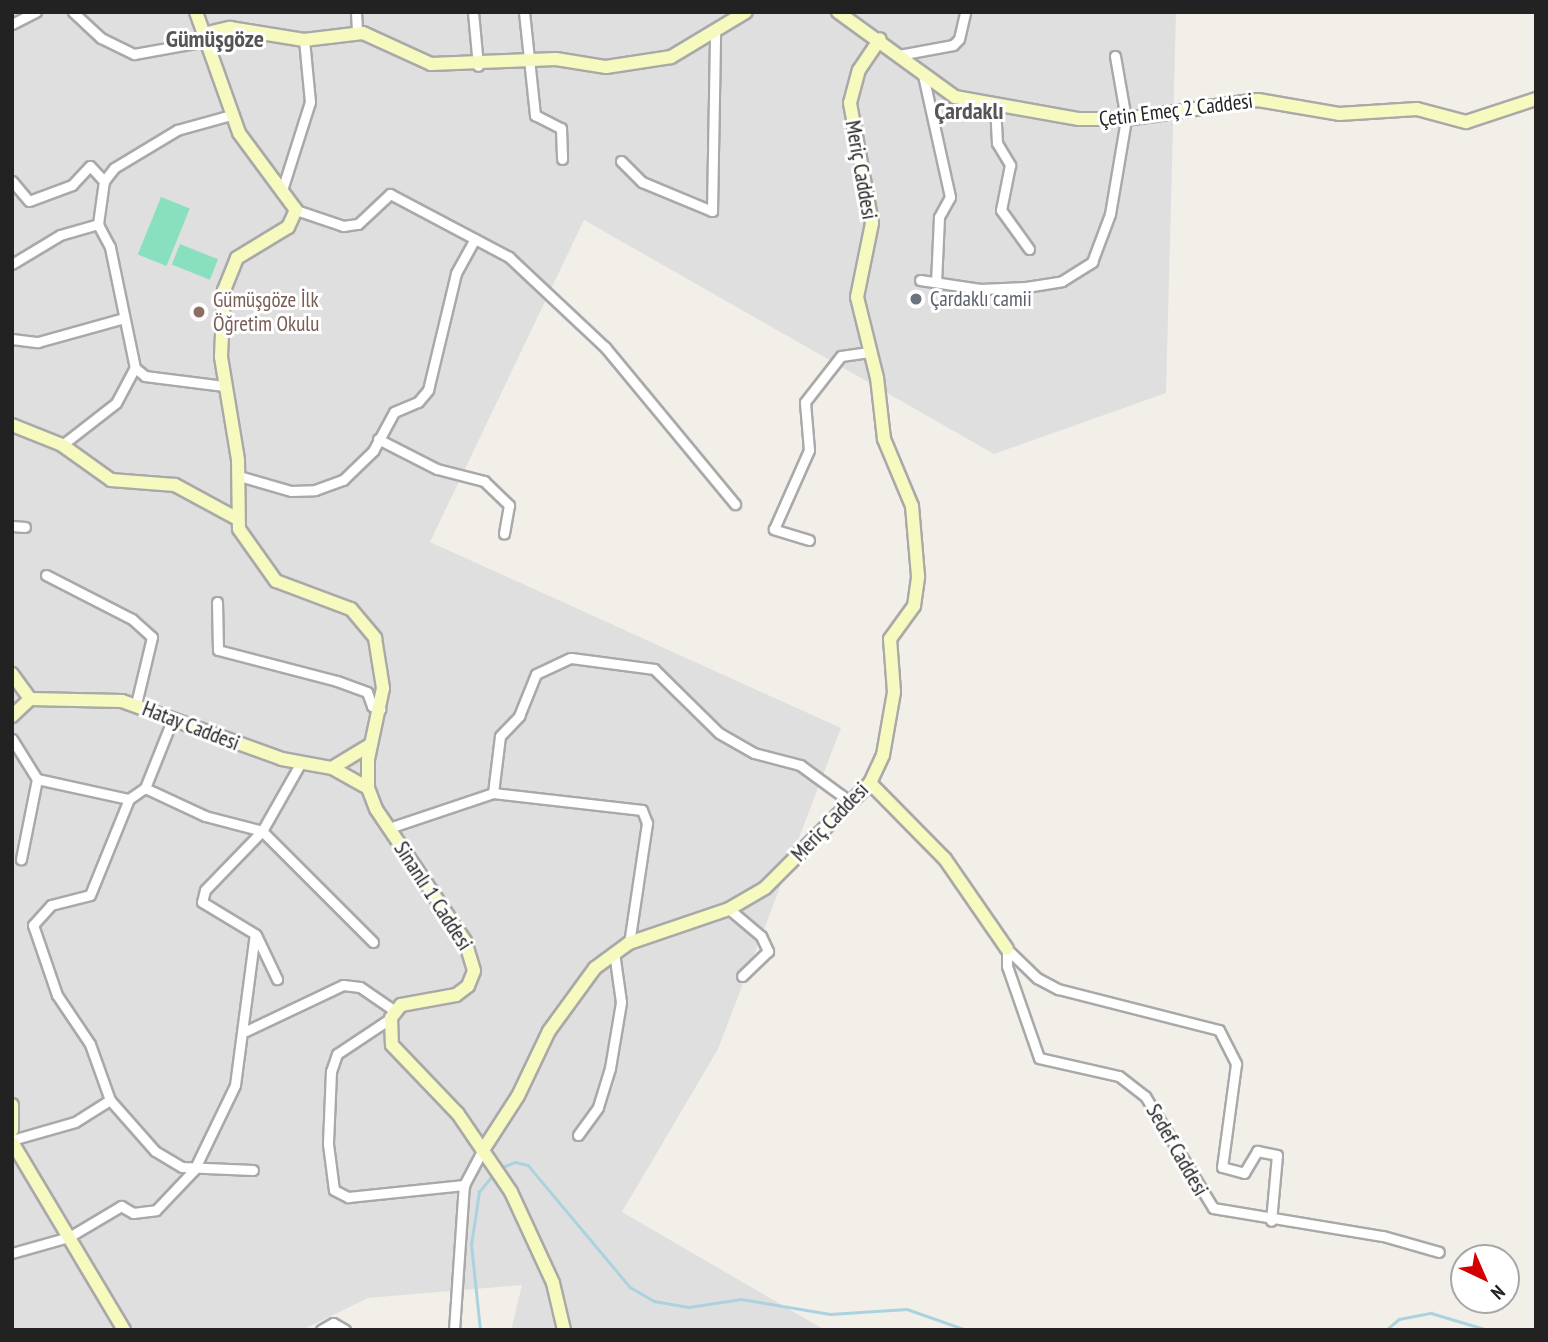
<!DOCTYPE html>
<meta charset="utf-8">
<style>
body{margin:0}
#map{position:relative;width:1548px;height:1342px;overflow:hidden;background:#f2efe9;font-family:"PT Sans Narrow",sans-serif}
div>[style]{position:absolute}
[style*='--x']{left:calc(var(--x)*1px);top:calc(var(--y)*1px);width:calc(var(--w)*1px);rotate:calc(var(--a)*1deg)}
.residential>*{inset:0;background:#e0dfdf}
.pitch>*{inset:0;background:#88e0be;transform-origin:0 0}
.stream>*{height:2.5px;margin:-1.25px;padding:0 1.25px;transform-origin:1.25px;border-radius:1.25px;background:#aad3df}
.roads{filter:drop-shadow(2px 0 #a9a9a9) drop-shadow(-2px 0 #a9a9a9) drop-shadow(0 2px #a9a9a9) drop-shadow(0 -2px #a9a9a9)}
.street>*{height:9px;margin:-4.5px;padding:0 4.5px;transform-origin:4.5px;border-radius:4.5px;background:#fff}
.secondary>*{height:12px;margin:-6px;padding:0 6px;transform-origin:6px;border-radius:6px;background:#f7fabf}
.dots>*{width:19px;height:19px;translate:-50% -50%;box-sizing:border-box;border:4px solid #fff;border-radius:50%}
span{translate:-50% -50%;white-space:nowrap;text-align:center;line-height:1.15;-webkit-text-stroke:6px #fff;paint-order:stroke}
.street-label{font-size:21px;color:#222}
.worship-label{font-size:21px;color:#5b616d}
.left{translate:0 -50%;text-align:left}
.education-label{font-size:21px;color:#785e54}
.quarter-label{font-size:24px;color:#555;font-weight:700}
.frame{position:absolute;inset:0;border:14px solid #222;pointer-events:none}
.north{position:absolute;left:1450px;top:1244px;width:70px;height:70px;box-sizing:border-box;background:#fff;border:2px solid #a7a7a7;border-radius:50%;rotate:136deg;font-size:19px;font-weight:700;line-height:28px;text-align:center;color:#222}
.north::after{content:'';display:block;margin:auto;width:24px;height:32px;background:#d40000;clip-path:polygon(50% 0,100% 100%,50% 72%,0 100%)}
</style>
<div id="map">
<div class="residential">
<div style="clip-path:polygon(12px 12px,1176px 12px,1166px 393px,994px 454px,584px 220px,430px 542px,841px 728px,718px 1049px,622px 1212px,825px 1330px,511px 1330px,522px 1285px,368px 1298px,302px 1330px,12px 1330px)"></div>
</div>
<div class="pitch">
<div style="left:161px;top:197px;width:31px;height:62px;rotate:22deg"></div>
<div style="left:180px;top:244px;width:41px;height:22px;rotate:22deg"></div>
</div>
<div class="stream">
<div style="--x:500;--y:1168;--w:16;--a:-22"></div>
<div style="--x:515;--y:1162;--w:13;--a:13"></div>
<div style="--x:528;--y:1165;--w:159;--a:50.1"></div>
<div style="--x:630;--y:1287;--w:28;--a:30"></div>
<div style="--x:654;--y:1301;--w:36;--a:10"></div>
<div style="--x:689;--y:1307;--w:53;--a:-8.7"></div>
<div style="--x:741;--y:1299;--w:90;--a:9.6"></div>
<div style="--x:830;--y:1314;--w:77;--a:-3.7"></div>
<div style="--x:907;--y:1309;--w:64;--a:19.3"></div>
<div style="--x:480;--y:1330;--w:85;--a:-96"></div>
<div style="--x:471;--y:1245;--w:54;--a:-81.4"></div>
<div style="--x:479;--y:1192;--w:22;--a:-51"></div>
<div style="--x:1386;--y:1330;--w:17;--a:-40"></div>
<div style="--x:1399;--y:1319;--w:33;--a:-11"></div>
<div style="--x:1431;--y:1313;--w:59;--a:16.6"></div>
</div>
<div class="roads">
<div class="street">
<div style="--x:73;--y:12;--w:38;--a:43"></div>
<div style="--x:101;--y:38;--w:37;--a:26"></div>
<div style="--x:134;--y:54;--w:73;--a:-10.2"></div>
<div style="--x:356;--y:12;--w:21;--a:87"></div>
<div style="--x:473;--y:12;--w:54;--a:84.7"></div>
<div style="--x:524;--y:12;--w:104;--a:83.9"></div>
<div style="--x:535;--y:115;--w:29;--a:27"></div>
<div style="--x:561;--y:128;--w:31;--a:88"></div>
<div style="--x:12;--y:24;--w:27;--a:-27"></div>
<div style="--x:899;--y:55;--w:55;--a:-10.5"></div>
<div style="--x:953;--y:45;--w:8;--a:-45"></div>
<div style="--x:959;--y:39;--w:28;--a:-77"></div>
<div style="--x:923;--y:75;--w:125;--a:77.5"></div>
<div style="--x:950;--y:197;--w:23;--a:119"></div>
<div style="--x:939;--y:217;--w:65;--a:92.6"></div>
<div style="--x:995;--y:105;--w:38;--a:87"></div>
<div style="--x:997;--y:143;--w:26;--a:59"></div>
<div style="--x:1010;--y:165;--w:46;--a:101.3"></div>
<div style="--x:1001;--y:210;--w:48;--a:54.3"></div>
<div style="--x:621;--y:161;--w:30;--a:45"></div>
<div style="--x:642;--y:182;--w:76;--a:22.5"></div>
<div style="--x:712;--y:211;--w:179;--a:-89"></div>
<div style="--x:12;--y:181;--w:26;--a:50"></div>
<div style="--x:29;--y:201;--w:46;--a:-20.4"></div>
<div style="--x:72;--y:185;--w:26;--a:-47"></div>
<div style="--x:90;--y:166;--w:21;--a:47"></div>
<div style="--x:283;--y:187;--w:89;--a:-72.4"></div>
<div style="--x:310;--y:102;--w:62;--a:-95.5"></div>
<div style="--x:296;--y:210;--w:50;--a:18.8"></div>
<div style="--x:343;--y:226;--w:15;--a:-8"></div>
<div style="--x:358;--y:224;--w:44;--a:-43.2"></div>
<div style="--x:390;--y:194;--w:135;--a:27.9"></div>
<div style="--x:509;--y:257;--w:132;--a:43.2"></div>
<div style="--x:605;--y:347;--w:204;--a:50.4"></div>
<div style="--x:12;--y:264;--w:56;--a:-31.1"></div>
<div style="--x:60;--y:235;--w:40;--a:-16"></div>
<div style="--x:920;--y:280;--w:61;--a:8.5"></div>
<div style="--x:980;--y:289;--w:46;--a:-2.5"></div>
<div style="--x:1026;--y:287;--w:36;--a:-9"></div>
<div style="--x:1062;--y:281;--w:36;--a:-32"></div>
<div style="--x:1092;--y:262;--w:51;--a:-69.4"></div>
<div style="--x:1110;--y:214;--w:96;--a:-80.4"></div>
<div style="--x:1126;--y:119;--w:64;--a:-99.9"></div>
<div style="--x:12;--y:339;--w:26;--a:7"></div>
<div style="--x:38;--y:342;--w:89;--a:-15.6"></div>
<div style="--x:224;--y:386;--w:80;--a:-172.8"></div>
<div style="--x:145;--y:376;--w:13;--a:-141"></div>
<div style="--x:135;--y:368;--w:124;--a:-101.7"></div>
<div style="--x:110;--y:247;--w:26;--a:-118"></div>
<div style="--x:98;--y:224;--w:43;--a:-82.1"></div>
<div style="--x:104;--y:181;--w:16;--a:-52"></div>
<div style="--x:114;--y:168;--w:74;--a:-31.1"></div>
<div style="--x:177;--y:130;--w:56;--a:-15.5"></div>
<div style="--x:378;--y:439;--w:66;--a:27"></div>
<div style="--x:437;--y:469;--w:49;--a:14.3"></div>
<div style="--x:484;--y:481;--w:35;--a:44"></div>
<div style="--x:509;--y:505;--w:29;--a:100"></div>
<div style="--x:62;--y:445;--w:68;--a:-37.9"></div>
<div style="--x:116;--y:403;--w:40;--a:-62"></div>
<div style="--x:239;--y:476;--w:54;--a:16.1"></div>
<div style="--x:291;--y:491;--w:24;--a:-2"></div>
<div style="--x:315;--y:490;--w:30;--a:-20"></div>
<div style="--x:343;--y:480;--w:42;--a:-44"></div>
<div style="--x:373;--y:451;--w:44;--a:-61.7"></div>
<div style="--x:394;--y:412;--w:26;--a:-23"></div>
<div style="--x:418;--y:402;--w:16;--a:-50"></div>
<div style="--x:428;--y:390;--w:120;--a:-76.5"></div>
<div style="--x:456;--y:273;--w:39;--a:-61"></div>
<div style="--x:12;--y:526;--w:13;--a:4"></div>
<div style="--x:809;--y:540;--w:37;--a:-163"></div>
<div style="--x:774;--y:529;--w:86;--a:-66.1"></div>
<div style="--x:809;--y:450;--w:48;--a:-94.8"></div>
<div style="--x:805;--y:402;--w:58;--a:-52"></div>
<div style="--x:841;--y:356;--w:30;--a:-8"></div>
<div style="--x:46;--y:575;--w:97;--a:27.1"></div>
<div style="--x:132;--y:619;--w:27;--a:42"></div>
<div style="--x:152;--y:637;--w:69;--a:103.4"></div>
<div style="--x:217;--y:602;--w:48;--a:88.8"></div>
<div style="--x:218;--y:650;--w:123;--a:14.6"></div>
<div style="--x:337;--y:681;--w:32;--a:20"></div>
<div style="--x:367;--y:692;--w:15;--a:70"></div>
<div style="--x:372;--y:706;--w:9;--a:21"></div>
<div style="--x:12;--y:739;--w:47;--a:58"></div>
<div style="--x:37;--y:779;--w:82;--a:101.3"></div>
<div style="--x:37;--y:779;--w:94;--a:12.3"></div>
<div style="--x:145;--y:788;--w:66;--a:25"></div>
<div style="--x:205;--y:816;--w:59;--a:14.7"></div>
<div style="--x:262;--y:831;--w:157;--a:45"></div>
<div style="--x:493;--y:793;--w:57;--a:-83"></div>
<div style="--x:500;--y:736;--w:28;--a:-46"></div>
<div style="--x:519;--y:716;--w:45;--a:-68"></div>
<div style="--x:536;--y:674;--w:38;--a:-25"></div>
<div style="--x:571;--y:658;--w:84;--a:7.5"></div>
<div style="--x:654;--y:669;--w:91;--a:44.6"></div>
<div style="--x:719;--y:733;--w:40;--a:29.7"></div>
<div style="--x:754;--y:753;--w:48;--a:14.6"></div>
<div style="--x:800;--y:765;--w:59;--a:36.1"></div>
<div style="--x:389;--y:828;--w:110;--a:-18.6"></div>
<div style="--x:493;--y:793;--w:150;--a:6.5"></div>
<div style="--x:642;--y:810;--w:14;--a:69"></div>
<div style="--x:647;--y:823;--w:121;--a:98.5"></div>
<div style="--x:729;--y:909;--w:42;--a:40.2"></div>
<div style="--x:761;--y:936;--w:17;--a:65"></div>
<div style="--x:768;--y:951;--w:36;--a:136"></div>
<div style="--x:256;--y:935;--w:49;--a:64.5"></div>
<div style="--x:1007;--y:949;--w:17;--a:90"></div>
<div style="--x:1007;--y:966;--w:97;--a:70.8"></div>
<div style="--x:1039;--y:1058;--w:82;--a:12.7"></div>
<div style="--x:1119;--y:1076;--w:33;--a:38"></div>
<div style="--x:1145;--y:1096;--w:131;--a:58.7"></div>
<div style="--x:1213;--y:1208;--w:172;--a:9.4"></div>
<div style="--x:1383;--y:1236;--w:58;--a:15.9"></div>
<div style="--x:1007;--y:949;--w:42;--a:44"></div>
<div style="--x:1037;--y:978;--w:24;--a:28"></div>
<div style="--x:1058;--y:989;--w:166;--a:14.3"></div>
<div style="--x:1219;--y:1030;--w:38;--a:63"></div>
<div style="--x:1236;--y:1064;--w:104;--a:97.7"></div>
<div style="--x:1222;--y:1167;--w:23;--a:15"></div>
<div style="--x:1244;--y:1173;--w:26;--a:-59"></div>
<div style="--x:1257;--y:1151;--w:20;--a:11"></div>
<div style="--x:1277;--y:1155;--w:66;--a:95.2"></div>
<div style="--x:391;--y:1018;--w:65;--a:146.3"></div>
<div style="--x:337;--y:1054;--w:18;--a:109"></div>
<div style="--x:331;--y:1071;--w:73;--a:92.4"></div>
<div style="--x:328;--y:1144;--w:46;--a:82.6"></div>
<div style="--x:334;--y:1190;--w:16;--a:27"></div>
<div style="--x:348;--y:1197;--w:117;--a:-5.9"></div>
<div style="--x:246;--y:1031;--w:107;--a:-25.4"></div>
<div style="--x:343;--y:985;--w:17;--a:7"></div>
<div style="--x:360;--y:987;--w:42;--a:34.4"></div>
<div style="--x:110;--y:1100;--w:59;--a:-109.7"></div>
<div style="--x:90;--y:1044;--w:59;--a:-124"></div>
<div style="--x:57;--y:995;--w:74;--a:-108.9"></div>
<div style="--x:33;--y:925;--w:27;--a:-48"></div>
<div style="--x:51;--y:905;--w:40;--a:-14.4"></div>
<div style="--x:90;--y:895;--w:104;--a:-67.9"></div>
<div style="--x:129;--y:799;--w:19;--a:-35"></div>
<div style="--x:145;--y:788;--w:75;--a:-68.2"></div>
<div style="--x:578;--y:1135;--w:34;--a:-54"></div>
<div style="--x:598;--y:1107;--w:41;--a:-72.9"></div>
<div style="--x:610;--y:1068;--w:67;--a:-80.5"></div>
<div style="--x:621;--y:1002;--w:50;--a:-98"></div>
<div style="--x:12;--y:1140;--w:66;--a:-15.9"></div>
<div style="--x:75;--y:1122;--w:41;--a:-32.2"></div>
<div style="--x:110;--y:1100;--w:68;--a:48.6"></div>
<div style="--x:155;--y:1151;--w:31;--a:31"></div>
<div style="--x:182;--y:1167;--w:71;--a:2.4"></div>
<div style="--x:12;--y:1253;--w:59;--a:-15.7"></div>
<div style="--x:69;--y:1237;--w:61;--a:-30.8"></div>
<div style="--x:121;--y:1206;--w:14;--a:30"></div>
<div style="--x:133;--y:1213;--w:23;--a:-7"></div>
<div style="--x:156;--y:1210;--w:55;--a:-46.5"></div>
<div style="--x:194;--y:1170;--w:94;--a:-64.2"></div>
<div style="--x:235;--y:1085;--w:152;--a:-82.5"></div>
<div style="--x:255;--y:934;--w:62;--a:-148.9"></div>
<div style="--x:202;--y:902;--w:12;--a:-76"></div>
<div style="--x:205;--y:890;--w:82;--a:-46"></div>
<div style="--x:262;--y:831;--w:77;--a:-60.4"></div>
<div style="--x:321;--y:1330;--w:14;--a:-30"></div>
<div style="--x:333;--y:1323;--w:14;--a:30"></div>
<div style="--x:454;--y:1330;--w:145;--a:-86.1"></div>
<div style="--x:464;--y:1185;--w:40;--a:-62"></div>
</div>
<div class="secondary">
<div style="--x:196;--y:12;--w:128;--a:70.4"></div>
<div style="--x:239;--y:133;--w:96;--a:53.5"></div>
<div style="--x:296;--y:210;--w:19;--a:115"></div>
<div style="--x:288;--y:227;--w:60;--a:148.7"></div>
<div style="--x:237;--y:258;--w:35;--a:112"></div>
<div style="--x:224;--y:290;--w:67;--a:92.6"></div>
<div style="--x:221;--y:357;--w:104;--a:80.6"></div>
<div style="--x:238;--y:460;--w:69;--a:89.2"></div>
<div style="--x:239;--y:529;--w:64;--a:54.6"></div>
<div style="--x:276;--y:581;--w:80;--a:20.5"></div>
<div style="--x:351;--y:609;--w:38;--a:50"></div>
<div style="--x:375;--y:638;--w:51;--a:80.9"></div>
<div style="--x:383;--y:688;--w:73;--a:101.9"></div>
<div style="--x:368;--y:759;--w:29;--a:90"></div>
<div style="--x:368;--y:788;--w:22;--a:69"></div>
<div style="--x:376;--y:809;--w:159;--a:56"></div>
<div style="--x:465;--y:941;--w:31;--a:73"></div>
<div style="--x:474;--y:971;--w:16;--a:112"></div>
<div style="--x:468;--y:986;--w:15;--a:143"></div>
<div style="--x:456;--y:995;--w:56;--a:169.7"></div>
<div style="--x:401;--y:1005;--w:16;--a:128"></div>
<div style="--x:391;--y:1018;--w:27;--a:88"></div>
<div style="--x:392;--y:1045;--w:95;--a:46.3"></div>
<div style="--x:458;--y:1114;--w:94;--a:55.8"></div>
<div style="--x:511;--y:1192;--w:100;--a:65.2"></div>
<div style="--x:553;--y:1283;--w:48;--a:76.8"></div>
<div style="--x:838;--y:12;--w:145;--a:36"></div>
<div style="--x:955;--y:97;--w:126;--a:10.1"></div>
<div style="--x:1079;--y:119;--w:47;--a:0"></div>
<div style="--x:1126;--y:119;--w:133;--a:-8.2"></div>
<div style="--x:1258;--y:100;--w:82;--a:9.8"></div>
<div style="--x:1339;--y:114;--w:78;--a:-3.7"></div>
<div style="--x:1417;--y:109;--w:51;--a:14.9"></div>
<div style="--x:1466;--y:122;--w:74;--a:-18.2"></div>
<div style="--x:203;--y:34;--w:28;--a:-13"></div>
<div style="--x:230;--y:28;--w:75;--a:9.2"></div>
<div style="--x:304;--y:40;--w:59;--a:-6.8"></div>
<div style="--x:363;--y:33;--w:75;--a:24.5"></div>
<div style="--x:431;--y:64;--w:125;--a:-2.3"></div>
<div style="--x:556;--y:59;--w:51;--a:9.1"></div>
<div style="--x:606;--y:67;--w:66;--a:-8.7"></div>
<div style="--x:671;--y:57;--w:87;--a:-31"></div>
<div style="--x:12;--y:425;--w:54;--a:21.8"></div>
<div style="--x:62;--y:445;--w:60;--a:35.5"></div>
<div style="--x:111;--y:480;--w:64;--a:4.5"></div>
<div style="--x:175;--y:485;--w:69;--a:28.4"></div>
<div style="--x:12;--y:674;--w:31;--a:54"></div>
<div style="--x:12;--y:716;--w:25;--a:-43"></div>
<div style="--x:30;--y:699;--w:92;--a:1.2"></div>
<div style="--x:122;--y:701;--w:170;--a:19.9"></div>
<div style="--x:282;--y:759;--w:51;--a:10.2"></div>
<div style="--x:870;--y:783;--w:107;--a:45.4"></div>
<div style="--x:945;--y:859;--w:109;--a:55.4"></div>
<div style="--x:368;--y:788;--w:41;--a:-150.9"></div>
<div style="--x:332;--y:768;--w:44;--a:-31.2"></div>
<div style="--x:12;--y:1105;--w:25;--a:90"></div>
<div style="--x:12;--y:1142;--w:219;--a:59.2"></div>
<div style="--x:483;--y:1150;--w:64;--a:-57.1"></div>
<div style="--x:518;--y:1096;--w:72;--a:-64.5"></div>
<div style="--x:549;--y:1031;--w:78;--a:-53.9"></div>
<div style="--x:595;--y:968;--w:42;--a:-36.3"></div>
<div style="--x:629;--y:943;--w:106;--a:-18.8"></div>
<div style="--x:729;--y:909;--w:42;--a:-30.3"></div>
<div style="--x:765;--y:888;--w:148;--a:-45"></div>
<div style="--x:870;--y:783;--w:31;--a:-65"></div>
<div style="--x:883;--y:755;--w:64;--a:-80.1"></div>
<div style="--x:894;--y:692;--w:53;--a:-94.3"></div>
<div style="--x:890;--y:639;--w:41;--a:-54"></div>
<div style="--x:914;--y:606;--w:30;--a:-82"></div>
<div style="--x:918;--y:576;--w:70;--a:-94.9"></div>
<div style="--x:912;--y:506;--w:73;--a:-112.7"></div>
<div style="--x:884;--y:439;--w:61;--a:-96.5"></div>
<div style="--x:877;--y:378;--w:83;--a:-103.9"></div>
<div style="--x:857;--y:297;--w:76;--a:-78.5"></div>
<div style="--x:872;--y:223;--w:122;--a:-100.4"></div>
<div style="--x:850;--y:103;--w:34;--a:-75"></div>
<div style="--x:859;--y:70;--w:37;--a:-56"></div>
</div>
</div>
<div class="dots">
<div style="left:916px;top:299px;background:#6b7280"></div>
<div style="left:199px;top:312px;background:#8d6e63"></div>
</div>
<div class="street-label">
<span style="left:1176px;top:110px;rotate:-7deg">Çetin Emeç 2 Caddesi</span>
<span style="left:861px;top:170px;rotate:80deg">Meriç Caddesi</span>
<span style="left:191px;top:726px;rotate:21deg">Hatay Caddesi</span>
<span style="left:830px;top:822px;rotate:-46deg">Meriç Caddesi</span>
<span style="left:433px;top:896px;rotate:57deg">Sinanlı 1 Caddesi</span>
<span style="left:1177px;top:1150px;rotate:60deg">Sedef Caddesi</span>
</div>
<div class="worship-label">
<span class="left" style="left:930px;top:299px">Çardaklı camii</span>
</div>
<div class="education-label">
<span class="left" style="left:213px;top:312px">Gümüşgöze İlk<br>Öğretim Okulu</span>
</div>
<div class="quarter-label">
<span style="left:215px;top:39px">Gümüşgöze</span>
<span style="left:969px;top:111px">Çardaklı</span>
</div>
<div class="frame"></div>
<div class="north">N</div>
</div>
